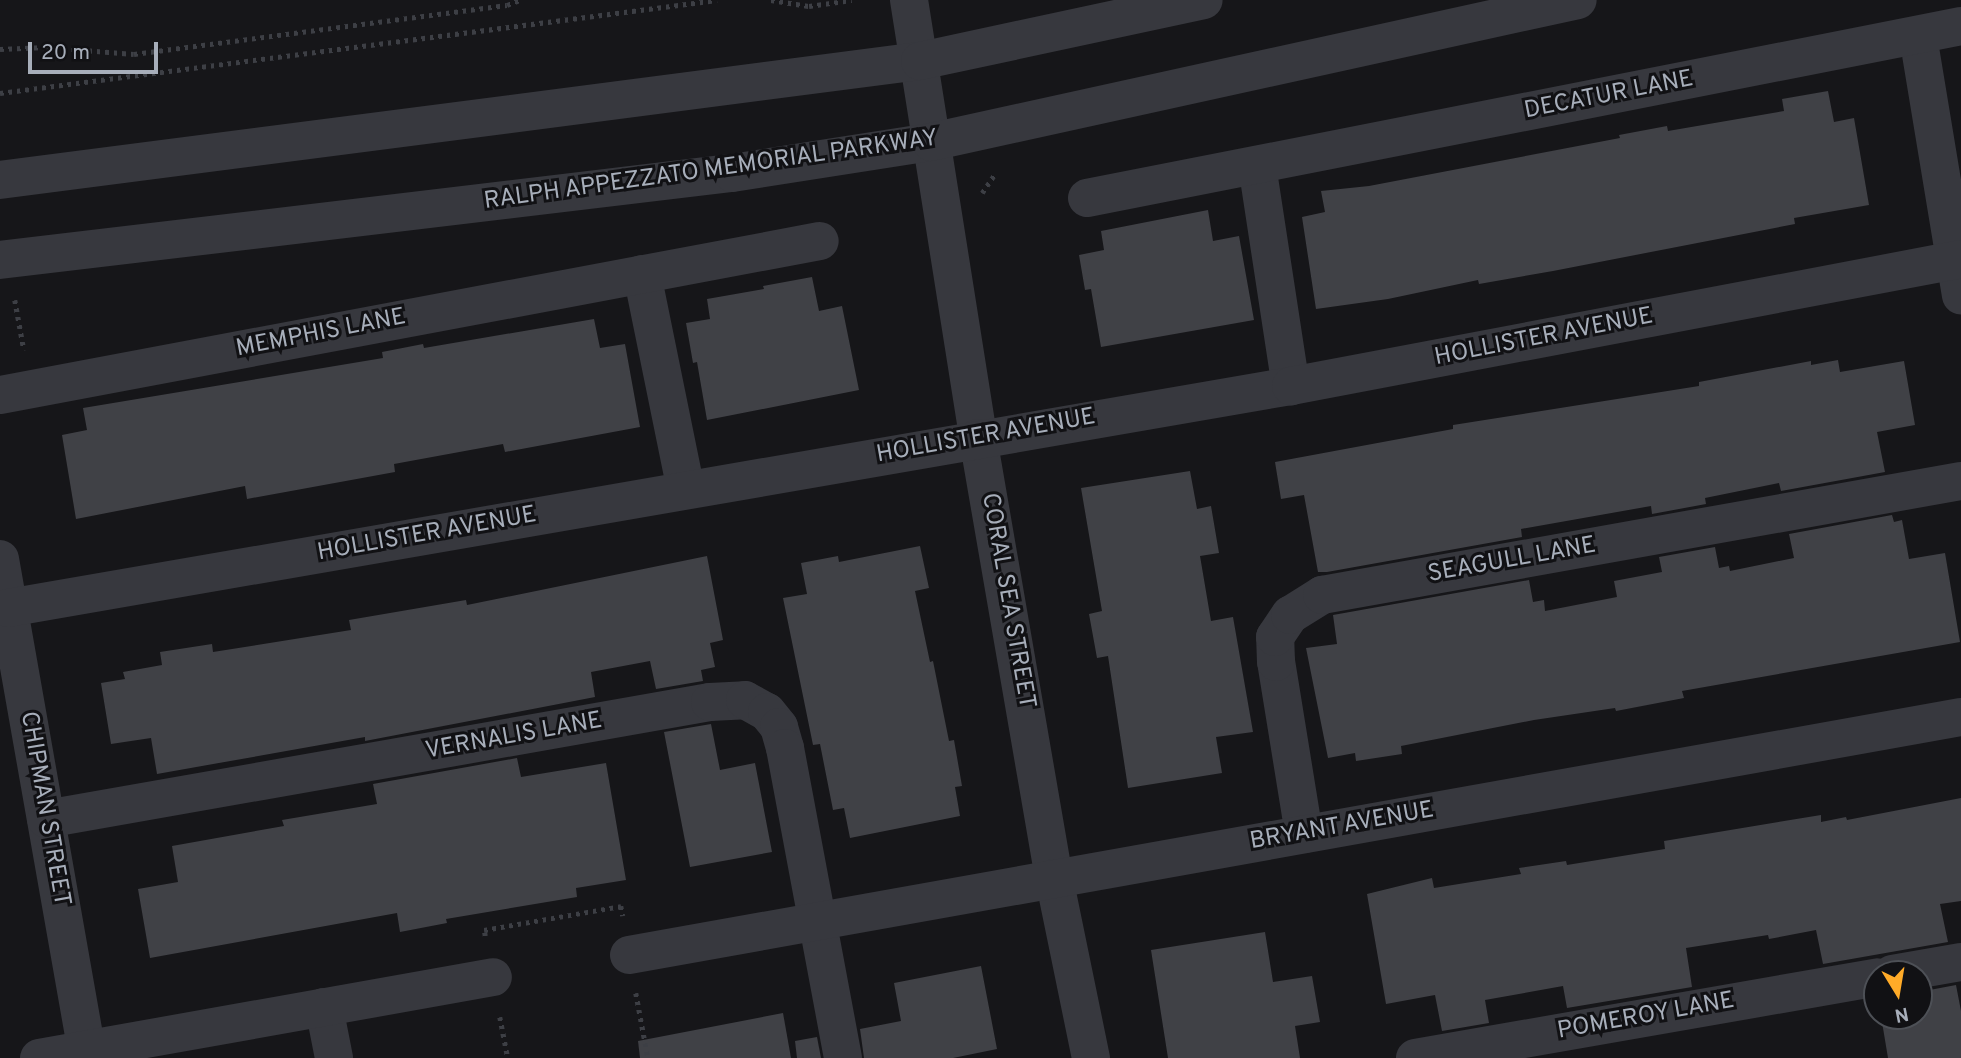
<!DOCTYPE html>
<style>
body{margin:0}
#map{position:relative;width:1961px;height:1058px;overflow:hidden;background:#161619;font-family:Overpass,sans-serif}
div>[style]{position:absolute}
[style*='--x']{left:calc(var(--x)*1px);top:calc(var(--y)*1px);width:calc(var(--w)*1px);rotate:calc(var(--a)*1deg)}
.building>*{inset:0;background:#404146}
.path>*{height:4.5px;margin-top:-2.25px;transform-origin:0;background:repeating-linear-gradient(90deg,#3d3f45 0 3.5px,transparent 0 8.5px)}
.minor>*{height:38px;margin:-19px;padding:0 19px;transform-origin:19px;border-radius:19px;background:#37383e}
span{translate:-50% -50%;white-space:nowrap;text-align:center;line-height:1.15;-webkit-text-stroke:6px #111114;paint-order:stroke}
.street-label{font-size:24px;color:#a7aeba}
.north{position:absolute;left:1863px;top:960px;width:70px;height:70px;box-sizing:border-box;background:#111114;border:2px solid #4d5056;border-radius:50%;rotate:169deg;font-size:19px;font-weight:700;line-height:28px;text-align:center;color:#a7aeba}
.north::after{content:'';display:block;margin:auto;width:24px;height:32px;background:#ffab28;clip-path:polygon(50% 0,100% 100%,50% 72%,0 100%)}
.scale{position:absolute;left:28px;top:42px;width:130px;height:32px;box-sizing:border-box;border:4px solid #a7aeba;border-top:0;padding-left:9px;font-size:21px;line-height:24px;white-space:nowrap;color:#a7aeba;-webkit-text-stroke:5px #111114;paint-order:stroke}
</style>
<div id="map">
<div class="building">
<div style="clip-path:polygon(1828px 91px,1834px 122px,1854px 118px,1869px 205px,1794px 218px,1795px 224px,1553px 271px,1479px 284px,1478px 280px,1388px 299px,1316px 309px,1302px 217px,1325px 212px,1321px 191px,1369px 186px,1620px 138px,1619px 135px,1667px 126px,1668px 131px,1784px 111px,1782px 99px)"></div>
<div style="clip-path:polygon(1208px 210px,1213px 241px,1239px 236px,1254px 320px,1101px 347px,1091px 289px,1085px 290px,1079px 255px,1104px 250px,1101px 231px)"></div>
<div style="clip-path:polygon(812px 277px,819px 311px,842px 306px,859px 390px,707px 420px,697px 362px,693px 363px,686px 323px,710px 319px,707px 299px,764px 289px,763px 286px)"></div>
<div style="clip-path:polygon(594px 319px,600px 348px,625px 344px,640px 427px,505px 452px,503px 444px,394px 464px,395px 472px,247px 499px,245px 486px,76px 519px,62px 435px,87px 430px,83px 408px,383px 358px,382px 352px,423px 344px,424px 348px)"></div>
<div style="clip-path:polygon(1838px 360px,1840px 372px,1904px 361px,1915px 425px,1877px 432px,1885px 472px,1781px 491px,1779px 483px,1705px 498px,1706px 504px,1652px 514px,1651px 506px,1521px 529px,1522px 537px,1327px 572px,1318px 572px,1304px 495px,1281px 499px,1275px 462px,1453px 429px,1453px 425px,1699px 386px,1699px 382px,1811px 361px,1811px 365px)"></div>
<div style="clip-path:polygon(1190px 471px,1197px 509px,1211px 506px,1219px 553px,1200px 556px,1211px 621px,1233px 617px,1253px 732px,1216px 737px,1222px 773px,1128px 788px,1108px 656px,1097px 658px,1089px 614px,1102px 611px,1081px 488px)"></div>
<div style="clip-path:polygon(1892px 515px,1894px 522px,1902px 520px,1909px 559px,1945px 553px,1960px 642px,1682px 691px,1684px 698px,1616px 711px,1615px 708px,1534px 720px,1401px 746px,1402px 754px,1356px 761px,1355px 753px,1328px 758px,1306px 648px,1337px 644px,1333px 615px,1529px 580px,1533px 602px,1544px 600px,1545px 611px,1617px 597px,1614px 581px,1662px 572px,1659px 557px,1715px 547px,1719px 568px,1729px 566px,1730px 571px,1794px 558px,1789px 534px)"></div>
<div style="clip-path:polygon(920px 546px,929px 588px,915px 591px,930px 662px,933px 661px,949px 741px,954px 740px,962px 786px,955px 787px,960px 816px,850px 838px,844px 808px,833px 810px,820px 744px,813px 745px,783px 598px,807px 594px,801px 563px,838px 556px,839px 562px)"></div>
<div style="clip-path:polygon(707px 556px,723px 640px,710px 643px,715px 667px,701px 670px,703px 681px,656px 689px,650px 661px,591px 672px,595px 697px,365px 741px,365px 737px,157px 774px,151px 738px,111px 744px,101px 683px,125px 679px,123px 672px,162px 665px,160px 652px,212px 644px,213px 652px,351px 630px,349px 620px,466px 600px,467px 605px)"></div>
<div style="clip-path:polygon(711px 724px,720px 770px,755px 763px,772px 852px,690px 867px,664px 732px)"></div>
<div style="clip-path:polygon(517px 758px,521px 777px,606px 763px,626px 880px,576px 888px,577px 897px,446px 919px,447px 923px,400px 932px,397px 913px,150px 958px,138px 889px,178px 882px,172px 846px,284px 826px,282px 820px,377px 804px,373px 784px)"></div>
<div style="clip-path:polygon(1961px 798px,1961px 901px,1940px 904px,1948px 942px,1823px 964px,1816px 930px,1769px 939px,1768px 935px,1686px 948px,1692px 987px,1567px 1008px,1563px 986px,1485px 1000px,1489px 1023px,1442px 1031px,1435px 995px,1386px 1004px,1367px 894px,1432px 878px,1434px 888px,1521px 874px,1519px 868px,1566px 861px,1567px 865px,1665px 849px,1664px 841px,1821px 815px,1821px 822px,1846px 817px,1847px 820px)"></div>
<div style="clip-path:polygon(1265px 932px,1273px 982px,1312px 976px,1320px 1022px,1295px 1026px,1300px 1058px,1168px 1058px,1151px 950px)"></div>
<div style="clip-path:polygon(981px 966px,997px 1049px,953px 1058px,864px 1058px,860px 1029px,901px 1021px,894px 983px)"></div>
<div style="clip-path:polygon(1956px 985px,1961px 1011px,1961px 1058px,1888px 1058px,1881px 1016px,1919px 1016px,1919px 992px)"></div>
<div style="clip-path:polygon(783px 1013px,791px 1058px,640px 1058px,638px 1041px)"></div>
<div style="clip-path:polygon(817px 1037px,821px 1058px,797px 1058px,795px 1041px)"></div>
</div>
<div class="path">
<div style="--x:771;--y:0;--w:38;--a:9"></div>
<div style="--x:809;--y:6;--w:43;--a:-7.9"></div>
<div style="--x:0;--y:49;--w:46;--a:-2.5"></div>
<div style="--x:46;--y:47;--w:88;--a:4.5"></div>
<div style="--x:134;--y:54;--w:376;--a:-7.5"></div>
<div style="--x:507;--y:5;--w:14;--a:-21"></div>
<div style="--x:0;--y:93;--w:723;--a:-7.39"></div>
<div style="--x:982;--y:193;--w:23;--a:-56"></div>
<div style="--x:15;--y:300;--w:51;--a:79.8"></div>
<div style="--x:485;--y:936;--w:6;--a:-99"></div>
<div style="--x:484;--y:930;--w:139;--a:-9.9"></div>
<div style="--x:621;--y:906;--w:10;--a:79"></div>
<div style="--x:636;--y:993;--w:66;--a:79.5"></div>
<div style="--x:500;--y:1017;--w:42;--a:79"></div>
</div>
<div class="minor">
<div style="--x:909;--y:0;--w:443;--a:81"></div>
<div style="--x:978;--y:438;--w:447;--a:80.2"></div>
<div style="--x:1054;--y:878;--w:184;--a:78.4"></div>
<div style="--x:1918;--y:36;--w:263;--a:80.6"></div>
<div style="--x:1257;--y:165;--w:224;--a:81.3"></div>
<div style="--x:0;--y:180;--w:928;--a:-7.37"></div>
<div style="--x:920;--y:61;--w:290;--a:-12.1"></div>
<div style="--x:1087;--y:198;--w:891;--a:-11.13"></div>
<div style="--x:0;--y:260;--w:737;--a:-6.78"></div>
<div style="--x:732;--y:173;--w:201;--a:-8.9"></div>
<div style="--x:931;--y:142;--w:662;--a:-12.38"></div>
<div style="--x:642;--y:274;--w:220;--a:78.5"></div>
<div style="--x:0;--y:395;--w:834;--a:-10.64"></div>
<div style="--x:0;--y:559;--w:507;--a:80"></div>
<div style="--x:8;--y:608;--w:1302;--a:-9.82"></div>
<div style="--x:1291;--y:386;--w:682;--a:-10.73"></div>
<div style="--x:46;--y:819;--w:674;--a:-9.99"></div>
<div style="--x:710;--y:702;--w:35;--a:-3"></div>
<div style="--x:745;--y:700;--w:25;--a:29"></div>
<div style="--x:767;--y:712;--w:19;--a:51"></div>
<div style="--x:779;--y:727;--w:22;--a:74"></div>
<div style="--x:785;--y:748;--w:315;--a:79.4"></div>
<div style="--x:1304;--y:834;--w:174;--a:-99.2"></div>
<div style="--x:1276;--y:662;--w:25;--a:-92"></div>
<div style="--x:1275;--y:637;--w:27;--a:-56"></div>
<div style="--x:1290;--y:615;--w:38;--a:-32"></div>
<div style="--x:1322;--y:595;--w:649;--a:-10.12"></div>
<div style="--x:629;--y:955;--w:1353;--a:-10.13"></div>
<div style="--x:1892;--y:974;--w:70;--a:-9.9"></div>
<div style="--x:324;--y:1007;--w:52;--a:78.9"></div>
<div style="--x:39;--y:1058;--w:461;--a:-10.1"></div>
<div style="--x:1415;--y:1058;--w:469;--a:-9.9"></div>
</div>
<div class="street-label">
<span style="left:1609px;top:96px;rotate:-11deg">DECATUR LANE</span>
<span style="left:711px;top:171px;rotate:-8deg">RALPH APPEZZATO MEMORIAL PARKWAY</span>
<span style="left:321px;top:334px;rotate:-11deg">MEMPHIS LANE</span>
<span style="left:1544px;top:338px;rotate:-11deg">HOLLISTER AVENUE</span>
<span style="left:986px;top:437px;rotate:-10deg">HOLLISTER AVENUE</span>
<span style="left:427px;top:535px;rotate:-10deg">HOLLISTER AVENUE</span>
<span style="left:1512px;top:561px;rotate:-10deg">SEAGULL LANE</span>
<span style="left:1007px;top:601px;rotate:80deg">CORAL SEA STREET</span>
<span style="left:514px;top:737px;rotate:-10deg">VERNALIS LANE</span>
<span style="left:44px;top:809px;rotate:80deg">CHIPMAN STREET</span>
<span style="left:1342px;top:827px;rotate:-10deg">BRYANT AVENUE</span>
<span style="left:1646px;top:1017px;rotate:-10deg">POMEROY LANE</span>
</div>
<div class="north">N</div>
<div class="scale">20 m</div>
</div>
